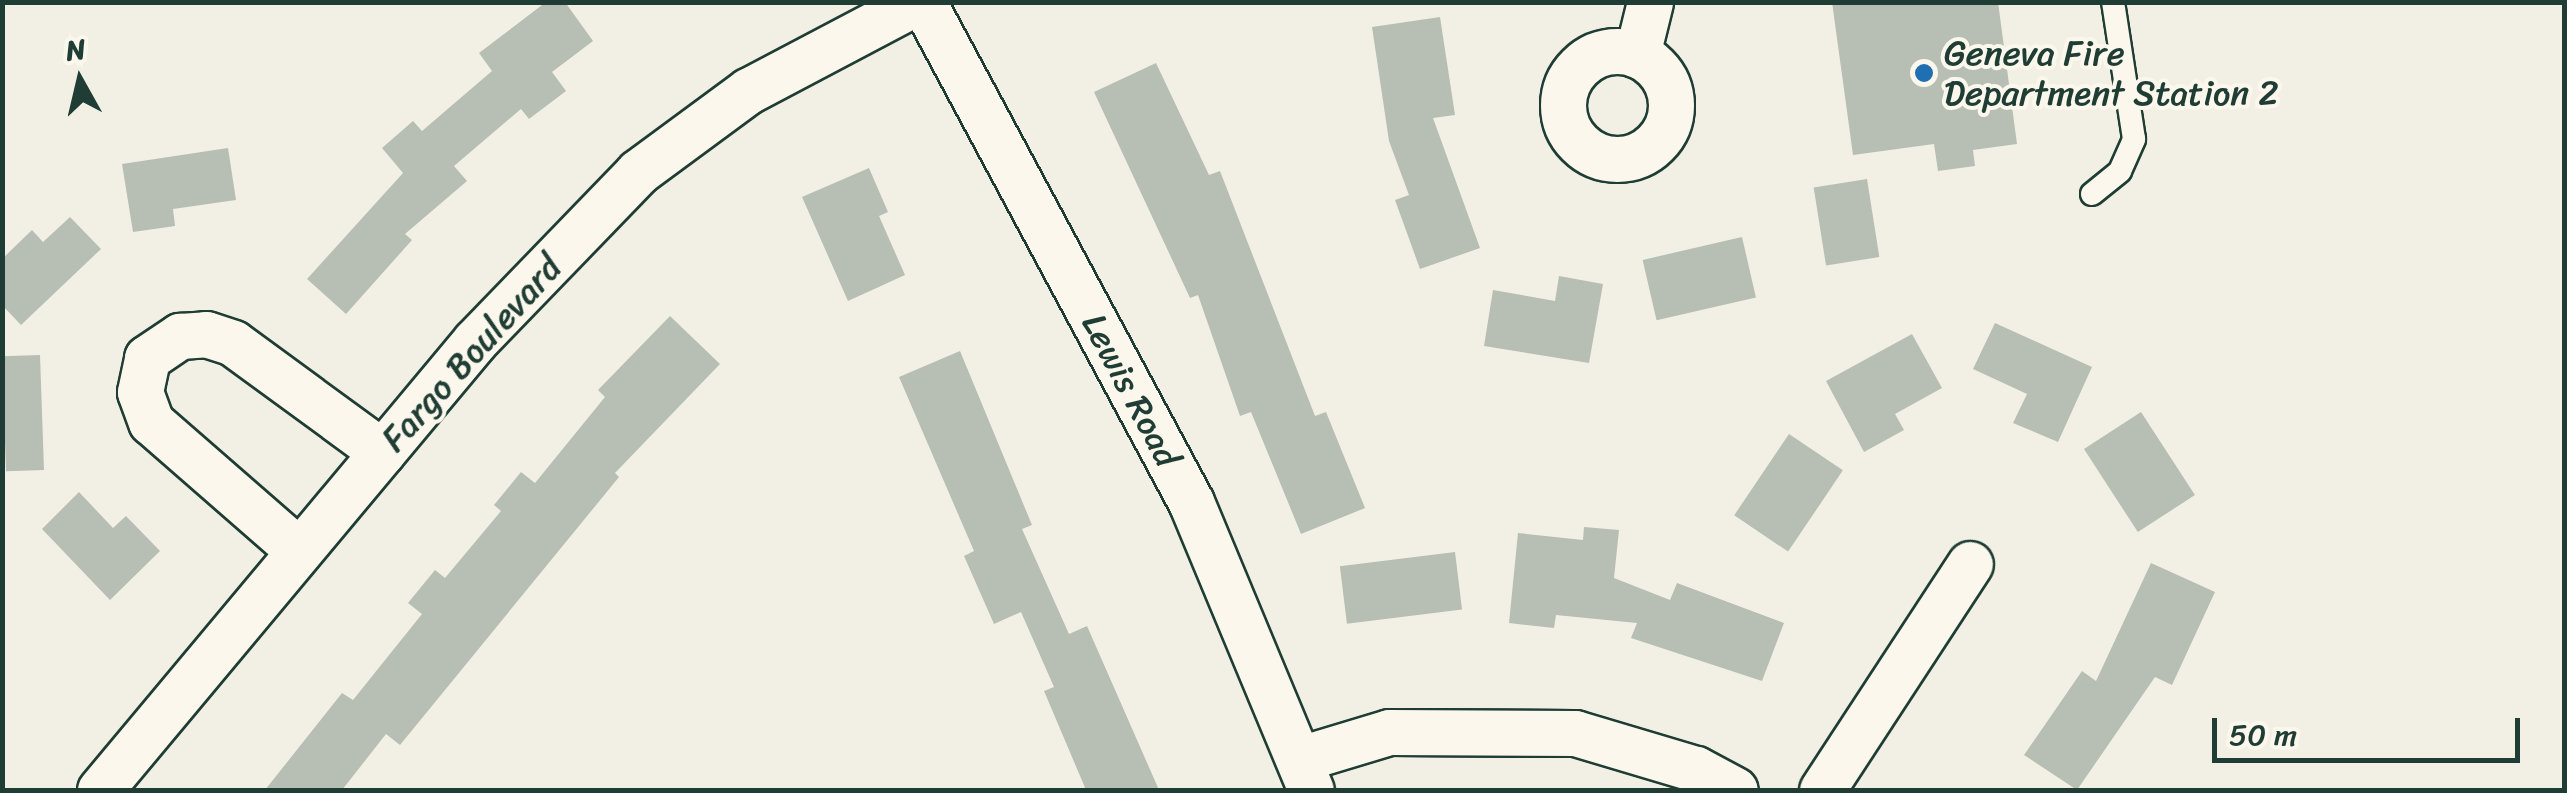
<!DOCTYPE html>
<style>
body{margin:0}
#map{position:relative;width:2567px;height:793px;overflow:hidden;background:#f2f0e5;font-family:Sriracha,sans-serif}
div>[style]{position:absolute}
[style*='--x']{left:calc(var(--x)*1px);top:calc(var(--y)*1px);width:calc(var(--w)*1px);rotate:calc(var(--a)*1deg)}
.building>*{inset:0;background:#b7beb3;transform-origin:0 0}
.roads{filter:drop-shadow(2px 0 #1f3d34) drop-shadow(-2px 0 #1f3d34) drop-shadow(0 2px #1f3d34) drop-shadow(0 -2px #1f3d34)}
.service>*{height:22px;margin:-11px;padding:0 11px;transform-origin:11px;border-radius:11px;background:#fbf7ec}
.minor>*{height:45px;margin:-22.5px;padding:0 22.5px;transform-origin:22.5px;border-radius:22.5px;background:#fbf7ec}
.minor>.ring{margin:-22.5px;padding:0;box-sizing:content-box;background:none;border:45px solid #fbf7ec;border-radius:50%}
.dots>*{width:28px;height:28px;translate:-50% -50%;box-sizing:border-box;border:5px solid #fbf7ec;border-radius:50%}
span{translate:-50% -50%;white-space:nowrap;text-align:center;line-height:1.15;-webkit-text-stroke:8px #fbf7ec;paint-order:stroke}
.poi-label{font-size:35px;color:#1f3d34}
.left{translate:0 -50%;text-align:left}
.street-label{font-size:35px;color:#1f3d34}
.frame{position:absolute;inset:0;border:5px solid #1f3d34;pointer-events:none}
.north{position:absolute;left:30px;top:30px;width:100px;height:100px;-webkit-text-stroke:8px #fbf7ec;paint-order:stroke;rotate:352deg;font-size:28px;font-weight:700;line-height:40px;text-align:center;color:#1f3d34}
.north::after{content:'';display:block;margin:auto;width:35px;height:45px;background:#1f3d34;clip-path:polygon(50% 0,100% 100%,50% 72%,0 100%)}
.scale{position:absolute;left:2212px;top:718px;width:308px;height:45px;box-sizing:border-box;border:5px solid #1f3d34;border-top:0;padding-left:12px;font-size:30px;line-height:35px;white-space:nowrap;color:#1f3d34;-webkit-text-stroke:8px #fbf7ec;paint-order:stroke}
</style>
<div id="map">
<div class="building">
<div style="clip-path:polygon(546px 2px,565px 2px,593px 41px,552px 72px,566px 91px,529px 119px,521px 109px,454px 166px,467px 181px,405px 234px,412px 240px,346px 314px,307px 279px,403px 173px,382px 148px,413px 121px,422px 131px,492px 71px,479px 53px)"></div>
<div style="clip-path:polygon(1832px 2px,1998px 2px,2017px 144px,1973px 150px,1975px 166px,1938px 171px,1934px 144px,1853px 155px)"></div>
<div style="clip-path:polygon(1440px 17px,1455px 115px,1433px 118px,1480px 248px,1420px 269px,1395px 200px,1409px 195px,1389px 141px,1372px 27px)"></div>
<div style="clip-path:polygon(1156px 63px,1209px 175px,1220px 171px,1315px 416px,1326px 412px,1365px 508px,1301px 534px,1251px 412px,1240px 416px,1198px 295px,1190px 298px,1094px 92px)"></div>
<div style="clip-path:polygon(228px 148px,236px 200px,173px 209px,175px 226px,133px 232px,122px 164px)"></div>
<div style="clip-path:polygon(869px 168px,888px 212px,879px 216px,905px 275px,848px 301px,802px 197px)"></div>
<div style="left:1867px;top:179px;width:79px;height:54px;rotate:81deg"></div>
<div style="clip-path:polygon(70px 217px,101px 249px,21px 325px,2px 305px,2px 259px,32px 230px,43px 242px)"></div>
<div style="left:1742px;top:237px;width:62px;height:102px;rotate:77deg"></div>
<div style="clip-path:polygon(1559px 276px,1603px 284px,1589px 363px,1484px 346px,1493px 290px,1555px 301px)"></div>
<div style="clip-path:polygon(670px 316px,720px 364px,615px 473px,619px 477px,400px 745px,386px 734px,342px 790px,265px 790px,342px 693px,353px 700px,422px 614px,408px 603px,435px 570px,445px 578px,501px 511px,494px 505px,521px 472px,535px 483px,605px 397px,598px 390px)"></div>
<div style="clip-path:polygon(1995px 323px,2092px 367px,2058px 442px,2013px 423px,2027px 394px,1973px 369px)"></div>
<div style="clip-path:polygon(1912px 334px,1942px 388px,1895px 414px,1904px 430px,1864px 452px,1826px 381px)"></div>
<div style="clip-path:polygon(960px 351px,1032px 525px,1022px 529px,1069px 634px,1087px 626px,1159px 790px,1086px 790px,1044px 691px,1054px 687px,1021px 612px,994px 624px,964px 556px,974px 551px,899px 377px)"></div>
<div style="left:40px;top:355px;width:115px;height:38px;rotate:88deg"></div>
<div style="left:2141px;top:412px;width:99px;height:68px;rotate:57deg"></div>
<div style="left:1789px;top:434px;width:65px;height:98px;rotate:34deg"></div>
<div style="clip-path:polygon(79px 492px,113px 528px,126px 516px,160px 551px,110px 600px,42px 529px)"></div>
<div style="clip-path:polygon(1584px 527px,1619px 530px,1614px 578px,1670px 600px,1677px 583px,1784px 623px,1762px 681px,1631px 638px,1637px 623px,1556px 615px,1554px 628px,1509px 623px,1518px 533px,1583px 540px)"></div>
<div style="left:1455px;top:552px;width:58px;height:116px;rotate:83deg"></div>
<div style="clip-path:polygon(2151px 563px,2215px 592px,2172px 685px,2155px 677px,2077px 790px,2024px 755px,2082px 671px,2096px 681px)"></div>
</div>
<div class="roads">
<div class="service">
<div style="--x:2092;--y:194;--w:36;--a:-39"></div>
<div style="--x:2120;--y:171;--w:35;--a:-66"></div>
<div style="--x:2134;--y:139;--w:139;--a:-98.7"></div>
</div>
<div class="minor">
<div style="--x:923;--y:2;--w:567;--a:61.81"></div>
<div style="--x:1191;--y:502;--w:312;--a:67.4"></div>
<div class="ring" style="left:1563px;top:51px;width:63px;height:63px"></div>
<div style="--x:1637;--y:55;--w:55;--a:-76.2"></div>
<div style="--x:299;--y:551;--w:196;--a:-138.9"></div>
<div style="--x:151;--y:422;--w:32;--a:-110"></div>
<div style="--x:140;--y:392;--w:35;--a:-78"></div>
<div style="--x:147;--y:358;--w:40;--a:-34"></div>
<div style="--x:180;--y:336;--w:26;--a:-4"></div>
<div style="--x:206;--y:334;--w:28;--a:18"></div>
<div style="--x:233;--y:343;--w:185;--a:36.2"></div>
<div style="--x:1303;--y:758;--w:90;--a:-16.8"></div>
<div style="--x:1389;--y:732;--w:186;--a:0.3"></div>
<div style="--x:1575;--y:733;--w:126;--a:16.6"></div>
<div style="--x:1696;--y:769;--w:44;--a:28.3"></div>
<div style="--x:100;--y:790;--w:585;--a:-50.13"></div>
<div style="--x:475;--y:341;--w:235;--a:-46"></div>
<div style="--x:638;--y:172;--w:137;--a:-36.4"></div>
<div style="--x:748;--y:91;--w:191;--a:-27.8"></div>
<div style="--x:1822;--y:790;--w:270;--a:-56.8"></div>
</div>
</div>
<div class="dots">
<div style="left:1924px;top:73px;background:#1f6fb2"></div>
</div>
<div class="poi-label">
<span class="left" style="left:1944px;top:73px">Geneva Fire<br>Department Station 2</span>
</div>
<div class="street-label">
<span style="left:471px;top:353px;rotate:-48deg">Fargo Boulevard</span>
<span style="left:1131px;top:390px;rotate:62deg">Lewis Road</span>
</div>
<div class="frame"></div>
<div class="north">N</div>
<div class="scale">50 m</div>
</div>
